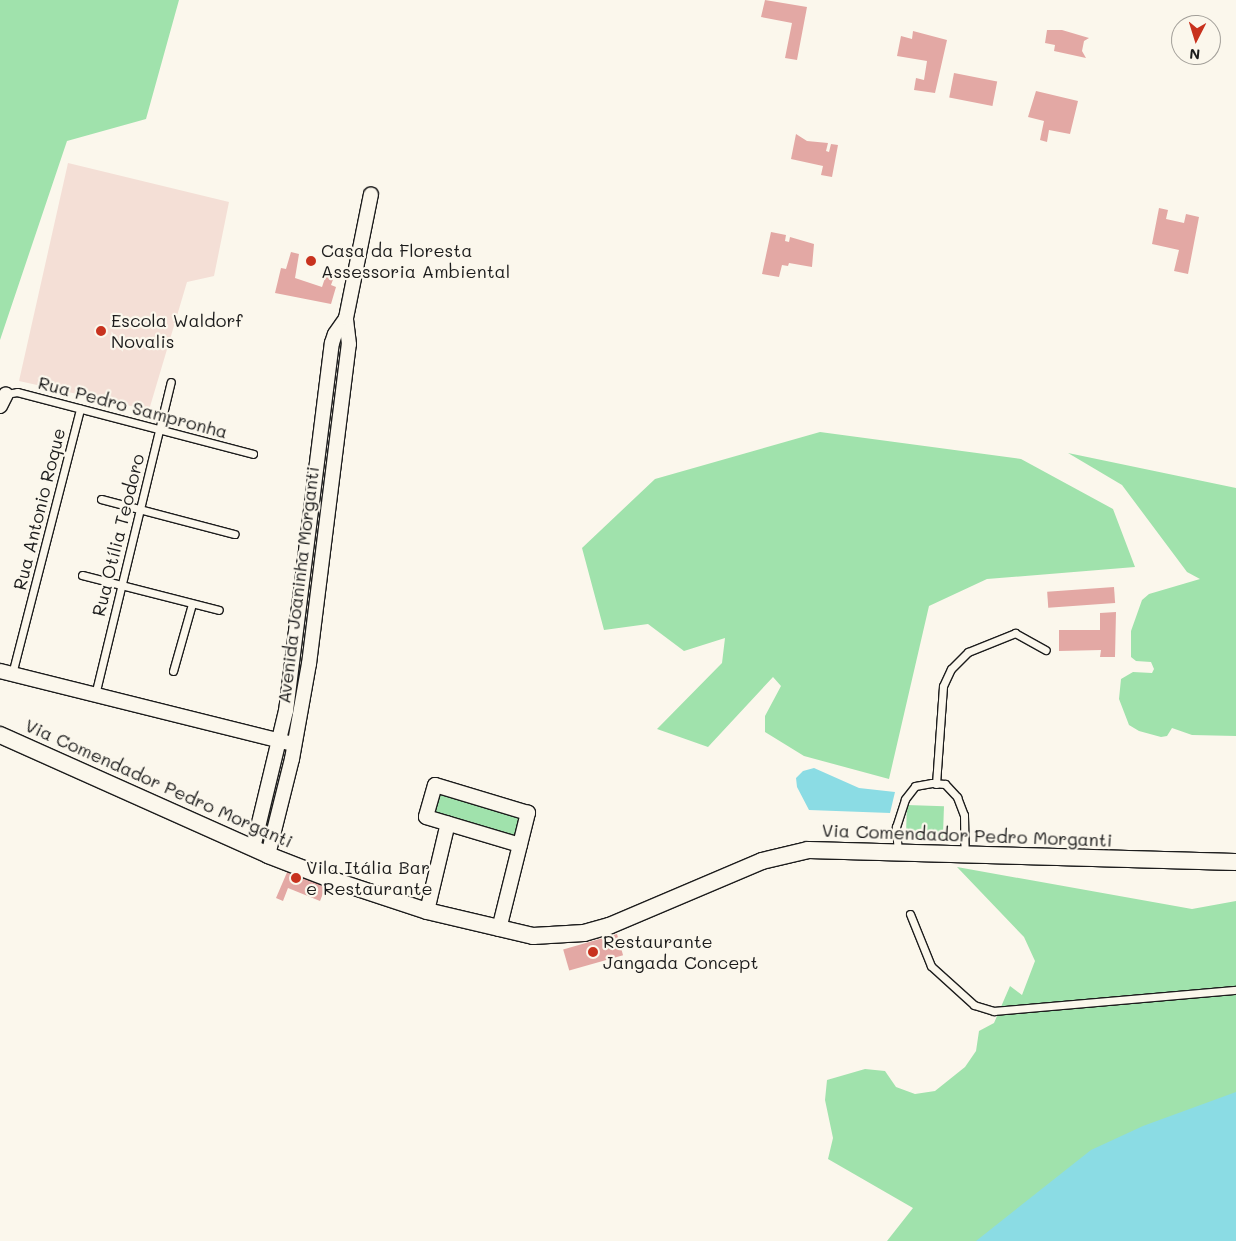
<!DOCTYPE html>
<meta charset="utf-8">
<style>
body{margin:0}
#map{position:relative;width:1236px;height:1241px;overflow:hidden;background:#fbf7ec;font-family:Mali,sans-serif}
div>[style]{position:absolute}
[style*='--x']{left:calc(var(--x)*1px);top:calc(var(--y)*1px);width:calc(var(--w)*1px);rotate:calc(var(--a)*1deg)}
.built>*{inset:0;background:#f4dfd6}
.green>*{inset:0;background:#a0e2ac;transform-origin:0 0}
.water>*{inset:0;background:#8bdce4}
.building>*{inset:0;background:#e3a8a4;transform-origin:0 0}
.roads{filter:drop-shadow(1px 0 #1c1c1c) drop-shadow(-1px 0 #1c1c1c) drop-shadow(0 1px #1c1c1c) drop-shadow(0 -1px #1c1c1c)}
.service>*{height:7px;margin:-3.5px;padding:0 3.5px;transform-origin:3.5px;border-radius:3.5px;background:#fbf7ec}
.minor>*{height:14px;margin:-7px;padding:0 7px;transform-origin:7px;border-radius:7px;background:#fbf7ec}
.tertiary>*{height:16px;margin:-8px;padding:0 8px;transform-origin:8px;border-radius:8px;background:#fbf7ec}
.dots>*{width:14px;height:14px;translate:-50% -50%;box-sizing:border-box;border:2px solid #fbf7ec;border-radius:50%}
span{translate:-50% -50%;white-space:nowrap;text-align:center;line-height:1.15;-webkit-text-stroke:4.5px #fbf7ec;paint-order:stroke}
.poi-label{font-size:18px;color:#1c1c1c}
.left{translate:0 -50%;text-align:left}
.street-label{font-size:18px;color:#1c1c1c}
.north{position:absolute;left:1171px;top:15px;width:50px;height:50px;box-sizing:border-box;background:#fbf7ec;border:1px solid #a29f99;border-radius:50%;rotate:185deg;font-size:14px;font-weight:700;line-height:20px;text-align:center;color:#1c1c1c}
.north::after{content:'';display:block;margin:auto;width:18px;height:22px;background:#c8321e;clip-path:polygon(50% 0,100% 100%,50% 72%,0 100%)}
</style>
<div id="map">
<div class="built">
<div style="clip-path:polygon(68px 163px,229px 202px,214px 276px,187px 282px,149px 410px,19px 381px)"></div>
</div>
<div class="green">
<div style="clip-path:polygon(0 0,179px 0,146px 119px,67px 141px,0 340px)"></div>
<div style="clip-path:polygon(820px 432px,1021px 459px,1113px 509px,1135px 567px,987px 579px,929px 606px,889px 779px,804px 756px,765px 732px,765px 716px,781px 686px,773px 677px,708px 747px,657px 729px,722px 663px,725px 638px,684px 651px,648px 624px,604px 630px,582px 548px,655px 479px)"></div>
<div style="clip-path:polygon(1068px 453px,1236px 488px,1236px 736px,1192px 735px,1172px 728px,1167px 736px,1161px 737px,1139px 731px,1129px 725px,1119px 699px,1121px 679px,1133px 672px,1152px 673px,1154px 669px,1151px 662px,1136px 661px,1131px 657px,1131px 631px,1142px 600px,1149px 594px,1200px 579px,1187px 572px,1122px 485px)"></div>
<div style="left:441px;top:791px;width:86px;height:25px;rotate:17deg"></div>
<div style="left:907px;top:805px;width:37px;height:34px;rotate:2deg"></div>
<div style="clip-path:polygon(957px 867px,1192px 909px,1236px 901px,1236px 1093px,991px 1241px,887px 1241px,913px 1208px,828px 1159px,833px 1138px,825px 1100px,827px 1080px,865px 1069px,885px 1071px,896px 1087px,915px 1094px,935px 1091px,965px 1067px,976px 1051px,979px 1031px,994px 1023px,1010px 986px,1022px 995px,1035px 961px,1024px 937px)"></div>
</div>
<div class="water">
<div style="clip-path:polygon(814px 768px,859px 788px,895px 792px,890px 813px,809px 810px,797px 787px,796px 778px,803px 771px)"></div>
<div style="clip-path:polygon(1236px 1092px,1236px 1241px,976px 1241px,1091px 1150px,1143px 1126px)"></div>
</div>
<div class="building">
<div style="clip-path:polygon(765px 0,807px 7px,797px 60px,785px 58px,792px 23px,761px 17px)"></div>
<div style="clip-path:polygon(1047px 30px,1062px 30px,1089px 38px,1084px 41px,1082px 51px,1086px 58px,1054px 51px,1055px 45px,1045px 43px)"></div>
<div style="clip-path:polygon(913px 31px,947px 40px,935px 93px,914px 90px,916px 78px,924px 80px,927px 61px,897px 56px,901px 36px,912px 39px)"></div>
<div style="left:954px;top:73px;width:44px;height:25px;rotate:11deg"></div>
<div style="clip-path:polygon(1036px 91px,1078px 101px,1070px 134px,1049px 130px,1047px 142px,1040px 140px,1044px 121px,1028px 117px)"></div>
<div style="clip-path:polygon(796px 134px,807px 141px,828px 143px,826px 151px,829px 152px,831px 144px,838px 145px,832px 177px,821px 175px,823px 166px,791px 159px)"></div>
<div style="clip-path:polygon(1159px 208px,1168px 210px,1166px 219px,1184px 223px,1186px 214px,1199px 217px,1188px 274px,1174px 271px,1179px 250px,1152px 244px)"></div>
<div style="clip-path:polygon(771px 232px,786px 235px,785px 241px,789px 242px,790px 237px,814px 244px,812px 267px,789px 263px,788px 266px,782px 265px,779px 277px,762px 274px)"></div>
<div style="clip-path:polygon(291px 252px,299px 254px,295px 278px,322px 287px,327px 272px,335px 274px,331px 285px,336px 287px,331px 304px,275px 293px,281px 268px,286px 269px)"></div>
<div style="left:1114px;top:587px;width:16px;height:67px;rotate:86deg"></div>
<div style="clip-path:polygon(1116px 612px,1115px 657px,1100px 657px,1101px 650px,1059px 651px,1059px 630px,1100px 630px,1100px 613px)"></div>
<div style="clip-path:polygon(288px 870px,326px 886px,320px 901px,288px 888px,283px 901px,276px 898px)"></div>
<div style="left:617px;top:934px;width:22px;height:56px;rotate:74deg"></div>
</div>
<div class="roads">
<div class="service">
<div style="--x:6;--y:394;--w:11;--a:-10"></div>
<div style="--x:17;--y:392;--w:244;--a:14.7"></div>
<div style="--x:101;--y:499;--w:138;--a:14.7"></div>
<div style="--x:82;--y:575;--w:141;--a:14.3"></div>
<div style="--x:173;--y:671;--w:70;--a:-74.2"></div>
<div style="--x:12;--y:674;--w:274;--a:-75.6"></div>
<div style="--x:95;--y:695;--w:322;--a:-76.4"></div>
<div style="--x:936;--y:784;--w:98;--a:-85.9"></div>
<div style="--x:943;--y:686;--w:19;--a:-65"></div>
<div style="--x:951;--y:669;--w:24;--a:-45"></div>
<div style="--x:968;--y:652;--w:51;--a:-22"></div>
<div style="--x:1015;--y:633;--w:35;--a:29"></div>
<div style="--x:898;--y:852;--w:25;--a:-95"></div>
<div style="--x:896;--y:827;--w:29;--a:-72"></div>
<div style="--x:905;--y:799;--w:16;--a:-52"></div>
<div style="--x:915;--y:786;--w:17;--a:-10"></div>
<div style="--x:932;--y:783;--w:13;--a:4"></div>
<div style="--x:945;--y:784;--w:18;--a:47"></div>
<div style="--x:957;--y:797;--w:19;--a:69"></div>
<div style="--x:964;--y:815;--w:39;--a:89"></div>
<div style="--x:910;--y:914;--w:56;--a:68"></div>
<div style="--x:931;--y:966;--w:58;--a:42.2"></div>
<div style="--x:974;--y:1005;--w:21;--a:17"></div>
<div style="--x:994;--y:1011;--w:243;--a:-5"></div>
</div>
<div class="minor">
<div style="--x:0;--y:406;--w:13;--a:-63"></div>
<div style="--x:0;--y:671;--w:297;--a:14"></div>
<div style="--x:253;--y:848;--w:141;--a:-76.5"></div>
<div style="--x:286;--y:711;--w:371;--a:-82.9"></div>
<div style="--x:332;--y:343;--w:9;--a:-72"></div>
<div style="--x:335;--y:334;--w:19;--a:-55"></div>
<div style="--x:268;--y:855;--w:99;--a:-76"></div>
<div style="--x:292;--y:759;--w:97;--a:-79.9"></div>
<div style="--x:309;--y:664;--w:322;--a:-82.9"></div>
<div style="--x:349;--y:344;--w:26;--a:-97"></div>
<div style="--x:346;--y:318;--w:126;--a:-78.6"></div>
<div style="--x:427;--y:911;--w:90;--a:-76.6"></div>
<div style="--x:499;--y:929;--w:120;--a:-76"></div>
<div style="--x:528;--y:813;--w:97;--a:-163.2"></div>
<div style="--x:435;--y:785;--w:33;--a:106"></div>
<div style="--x:426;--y:817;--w:98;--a:16.6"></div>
</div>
<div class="tertiary">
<div style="--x:0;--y:735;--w:294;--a:24.1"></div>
<div style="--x:268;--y:855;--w:66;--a:21.2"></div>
<div style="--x:330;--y:879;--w:102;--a:18.3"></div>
<div style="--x:427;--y:911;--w:109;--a:13.3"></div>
<div style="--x:533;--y:936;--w:51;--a:-3.4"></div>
<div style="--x:584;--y:933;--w:26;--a:-16"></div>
<div style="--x:609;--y:926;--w:166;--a:-23"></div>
<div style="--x:762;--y:861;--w:47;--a:-13.4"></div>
<div style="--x:808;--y:850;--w:428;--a:1.6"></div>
</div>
</div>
<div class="dots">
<div style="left:311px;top:261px;background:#c8321e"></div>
<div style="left:101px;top:331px;background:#c8321e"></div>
<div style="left:296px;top:878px;background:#c8321e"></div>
<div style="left:593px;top:952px;background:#c8321e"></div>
</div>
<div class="poi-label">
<span class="left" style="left:321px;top:261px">Casa da Floresta<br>Assessoria Ambiental</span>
<span class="left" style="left:111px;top:331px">Escola Waldorf<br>Novalis</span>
<span class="left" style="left:306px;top:878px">Vila Itália Bar<br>e Restaurante</span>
<span class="left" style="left:603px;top:952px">Restaurante<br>Jangada Concept</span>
</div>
<div class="street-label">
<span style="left:133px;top:407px;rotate:15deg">Rua Pedro Sampronha</span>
<span style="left:39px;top:509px;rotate:-76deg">Rua Antonio Roque</span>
<span style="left:118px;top:535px;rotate:-76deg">Rua Otília Teodoro</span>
<span style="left:298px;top:585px;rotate:-83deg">Avenida Joaninha Morganti</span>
<span style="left:159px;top:783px;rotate:24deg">Via Comendador Pedro Morganti</span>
<span style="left:967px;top:835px;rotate:2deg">Via Comendador Pedro Morganti</span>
</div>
<div class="north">N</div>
</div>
